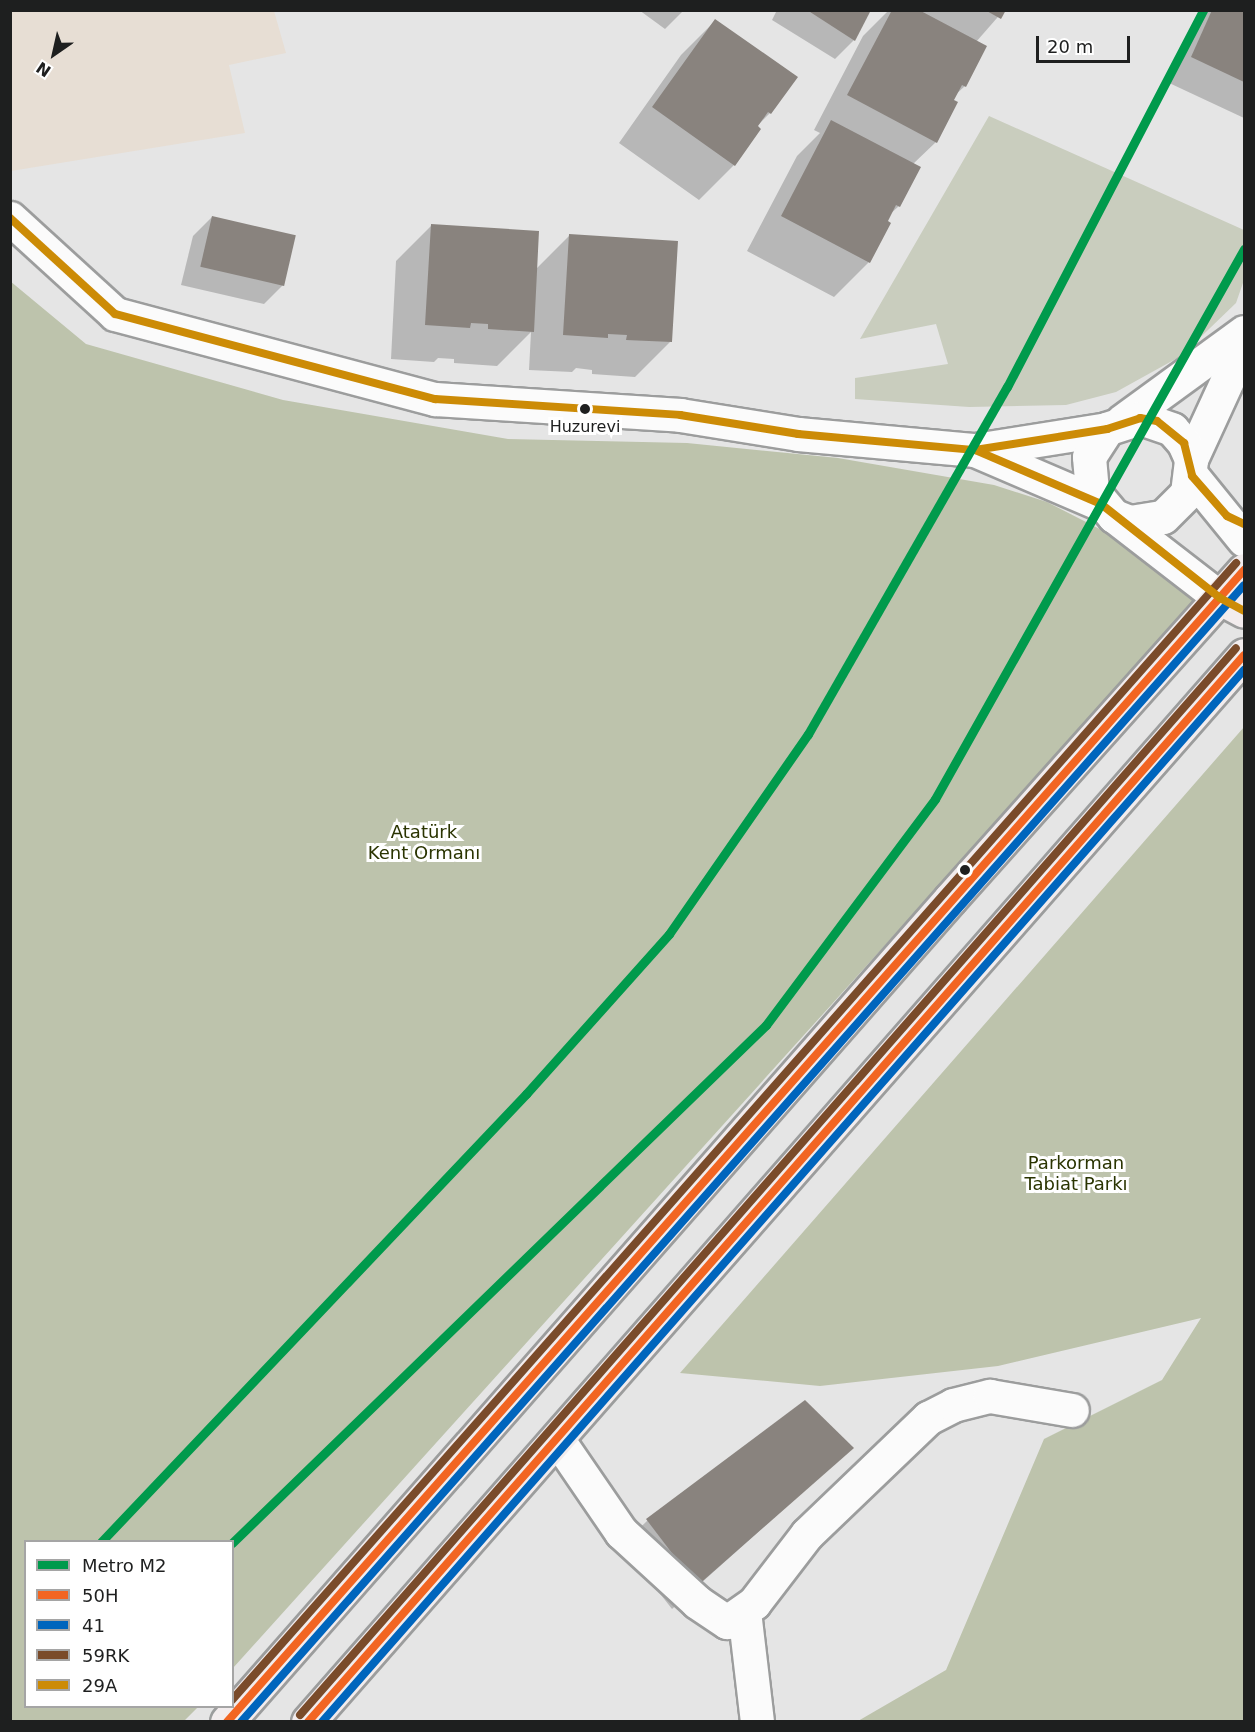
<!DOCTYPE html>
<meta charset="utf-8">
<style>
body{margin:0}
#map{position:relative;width:1255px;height:1732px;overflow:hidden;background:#e5e5e5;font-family:"DejaVu Sans",sans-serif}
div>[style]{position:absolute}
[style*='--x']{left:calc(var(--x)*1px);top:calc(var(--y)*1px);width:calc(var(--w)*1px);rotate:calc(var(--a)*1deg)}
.education>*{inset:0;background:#e7ded4}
.green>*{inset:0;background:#c9cdbe}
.forest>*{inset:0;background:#bdc3ac}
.shadow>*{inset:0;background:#0003}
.building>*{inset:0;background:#89837e;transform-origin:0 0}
.roads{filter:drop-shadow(2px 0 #9c9d9d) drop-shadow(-2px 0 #9c9d9d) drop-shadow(0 2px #9c9d9d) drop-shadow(0 -2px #9c9d9d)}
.minor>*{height:33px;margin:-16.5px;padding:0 16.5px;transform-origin:16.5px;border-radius:16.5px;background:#fbfbfb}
.major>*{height:33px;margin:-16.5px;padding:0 16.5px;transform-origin:16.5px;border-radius:16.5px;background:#f2eced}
.bus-1>*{height:8px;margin:-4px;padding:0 4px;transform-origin:4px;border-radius:4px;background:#f26522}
.bus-2>*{height:8px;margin:-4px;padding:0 4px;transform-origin:4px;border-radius:4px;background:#0065bd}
.bus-3>*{height:8px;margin:-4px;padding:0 4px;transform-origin:4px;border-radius:4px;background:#7a4b2a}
.bus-4>*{height:8px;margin:-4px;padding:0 4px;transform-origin:4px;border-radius:4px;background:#cc8b06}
.metro-1>*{height:9px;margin:-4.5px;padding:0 4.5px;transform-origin:4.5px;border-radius:4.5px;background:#009a4c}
.dots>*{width:16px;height:16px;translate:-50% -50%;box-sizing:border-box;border:3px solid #fff;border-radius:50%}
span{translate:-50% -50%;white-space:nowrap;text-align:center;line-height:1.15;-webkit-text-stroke:6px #fff;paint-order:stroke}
.bus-label{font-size:16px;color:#1e1f1f}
.park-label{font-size:18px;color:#2a3401}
.frame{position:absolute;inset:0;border:12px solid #1e1f1f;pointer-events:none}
.legend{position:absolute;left:24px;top:1540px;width:210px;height:168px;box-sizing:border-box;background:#fff;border:2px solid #a5a5a5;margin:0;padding:8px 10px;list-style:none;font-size:18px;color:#1e1f1f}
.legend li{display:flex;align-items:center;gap:12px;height:30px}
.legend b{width:30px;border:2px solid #a5a5a5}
.north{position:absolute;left:24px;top:24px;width:60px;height:60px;-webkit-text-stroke:4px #fff;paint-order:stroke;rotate:214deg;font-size:16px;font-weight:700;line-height:24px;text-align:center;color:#1e1f1f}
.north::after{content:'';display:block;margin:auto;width:21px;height:27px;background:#1e1f1f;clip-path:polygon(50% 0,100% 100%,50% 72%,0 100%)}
.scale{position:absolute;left:1036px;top:36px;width:94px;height:27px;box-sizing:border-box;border:3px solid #1e1f1f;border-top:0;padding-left:8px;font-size:18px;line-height:21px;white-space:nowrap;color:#1e1f1f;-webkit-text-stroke:4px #fff;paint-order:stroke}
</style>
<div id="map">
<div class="education">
<div style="clip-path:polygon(11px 10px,274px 11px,286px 53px,229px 65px,245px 133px,11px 171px)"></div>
</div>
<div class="green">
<div style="clip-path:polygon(989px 116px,1244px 230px,1244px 280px,1236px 303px,1181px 356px,1116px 392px,1066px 405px,969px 407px,855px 399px,855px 378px,948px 364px,936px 324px,860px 339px)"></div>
</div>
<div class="forest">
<div style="clip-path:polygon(10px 281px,86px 344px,283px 400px,508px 439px,687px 443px,838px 458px,994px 485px,1047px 502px,1127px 543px,1201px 595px,233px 1668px,232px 1542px,26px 1542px,26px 1706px,198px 1707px,184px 1721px,11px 1721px)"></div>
<div style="clip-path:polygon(1244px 727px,1244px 1721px,858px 1721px,946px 1670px,1044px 1439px,1162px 1380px,1201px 1318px,998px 1366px,820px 1386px,680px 1373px)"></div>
</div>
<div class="shadow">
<div style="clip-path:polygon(639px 10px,684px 10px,665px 29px)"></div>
<div style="clip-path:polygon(777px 10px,870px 10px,854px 40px,835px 59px,772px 20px)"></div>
<div style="clip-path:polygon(889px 10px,1004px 10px,976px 42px,965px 86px,954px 96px,936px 142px,913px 164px,899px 206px,888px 216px,869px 262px,834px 297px,747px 251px,797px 156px,820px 133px,814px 130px,863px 36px)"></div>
<div style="clip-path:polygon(1200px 10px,1244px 10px,1244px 118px,1167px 82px)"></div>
<div style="clip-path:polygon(715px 21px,770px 113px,756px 127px,734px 165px,699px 200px,619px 143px,681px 55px)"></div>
<div style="clip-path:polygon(212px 217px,283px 285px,264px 304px,181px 285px,193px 236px)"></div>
<div style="clip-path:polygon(431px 226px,536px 269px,569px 236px,670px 342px,635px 377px,592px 374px,592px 370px,576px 368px,572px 372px,529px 370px,531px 332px,497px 366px,454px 363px,454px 359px,438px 358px,434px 362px,391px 359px,396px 261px)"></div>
<div style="clip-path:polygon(805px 1402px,852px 1448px,672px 1609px,622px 1545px,647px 1521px)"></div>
</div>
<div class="building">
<div style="clip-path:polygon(807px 10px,871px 10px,855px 41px)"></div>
<div style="clip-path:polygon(892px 10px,919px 10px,987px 46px,966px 87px,962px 85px,954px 100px,958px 102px,937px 143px,847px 95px)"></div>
<div style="clip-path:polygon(985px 10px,1006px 10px,1001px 19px)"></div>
<div style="clip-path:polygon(1212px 10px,1244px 10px,1244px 82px,1191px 57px)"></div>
<div style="clip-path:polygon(715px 19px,798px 77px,771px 114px,768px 112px,758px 126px,761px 129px,735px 166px,652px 107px)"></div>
<div style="clip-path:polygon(831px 120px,921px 167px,900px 207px,896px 205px,888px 221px,891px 223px,870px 263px,781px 216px)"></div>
<div style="left:212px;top:216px;width:86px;height:52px;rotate:13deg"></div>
<div style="clip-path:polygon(431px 224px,539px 231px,534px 332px,488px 329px,488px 324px,471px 323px,470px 328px,425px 325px)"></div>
<div style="clip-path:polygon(569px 234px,678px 241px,672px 342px,626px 340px,627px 335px,608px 334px,608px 338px,563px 335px)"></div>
<div style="clip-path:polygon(805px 1400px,854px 1448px,697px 1586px,646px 1519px)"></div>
</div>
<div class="roads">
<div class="minor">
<div style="--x:10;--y:218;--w:142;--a:42.4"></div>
<div style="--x:115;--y:314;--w:331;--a:14.9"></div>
<div style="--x:435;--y:399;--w:246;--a:3.7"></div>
<div style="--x:680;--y:415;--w:120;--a:9.1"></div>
<div style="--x:798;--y:434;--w:178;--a:5.2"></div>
<div style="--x:975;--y:450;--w:134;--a:-9"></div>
<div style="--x:1122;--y:421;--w:151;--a:-36.1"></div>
<div style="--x:975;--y:450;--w:137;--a:23.2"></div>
<div style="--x:1191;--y:459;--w:127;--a:-65.3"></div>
<div style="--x:1192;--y:476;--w:82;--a:50.9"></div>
<div style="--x:1114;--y:516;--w:17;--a:21"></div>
<div style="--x:1130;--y:522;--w:33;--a:-9"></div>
<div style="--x:1163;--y:517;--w:34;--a:-45"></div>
<div style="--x:1187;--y:493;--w:34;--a:-83"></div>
<div style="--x:1191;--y:459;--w:17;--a:-114"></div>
<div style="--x:1184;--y:443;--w:18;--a:-131"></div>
<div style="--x:1172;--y:429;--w:34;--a:-161"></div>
<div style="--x:1140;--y:418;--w:35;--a:162"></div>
<div style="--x:1107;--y:429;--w:33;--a:123"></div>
<div style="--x:1089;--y:457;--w:33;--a:85"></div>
<div style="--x:1092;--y:490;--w:34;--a:50"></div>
<div style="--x:1114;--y:516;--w:134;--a:37.7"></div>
<div style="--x:558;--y:1440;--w:112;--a:55.6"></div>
<div style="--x:621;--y:1532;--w:103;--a:42.6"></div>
<div style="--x:697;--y:1602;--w:36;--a:34"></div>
<div style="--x:727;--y:1622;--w:33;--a:-35"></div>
<div style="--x:754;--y:1603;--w:87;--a:-52.5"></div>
<div style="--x:807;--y:1534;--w:168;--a:-43.8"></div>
<div style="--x:928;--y:1418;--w:28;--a:-27"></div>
<div style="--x:953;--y:1405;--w:38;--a:-14"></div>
<div style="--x:990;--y:1396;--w:83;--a:9.7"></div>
<div style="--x:744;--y:1611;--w:112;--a:83.3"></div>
</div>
<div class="major">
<div style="--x:1220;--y:598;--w:27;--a:28"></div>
<div style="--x:227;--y:1722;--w:1095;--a:-48.7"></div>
<div style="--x:950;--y:899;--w:441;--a:-48.2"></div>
<div style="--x:308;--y:1722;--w:1419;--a:-48.74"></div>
</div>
</div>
<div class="bus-1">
<div style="--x:227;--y:1722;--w:1537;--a:-48.56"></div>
<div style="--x:308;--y:1722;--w:1419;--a:-48.74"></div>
</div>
<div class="bus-2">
<div style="--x:241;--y:1722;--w:1516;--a:-48.58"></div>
<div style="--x:322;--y:1722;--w:1399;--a:-48.77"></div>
</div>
<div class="bus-3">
<div style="--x:232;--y:1700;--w:1517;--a:-48.55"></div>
<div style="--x:300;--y:1715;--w:1419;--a:-48.74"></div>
</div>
<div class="bus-4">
<div style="--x:10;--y:218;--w:142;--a:42.4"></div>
<div style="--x:115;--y:314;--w:331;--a:14.9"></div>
<div style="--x:435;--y:399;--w:246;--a:3.7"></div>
<div style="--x:680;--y:415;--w:120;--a:9.1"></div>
<div style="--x:798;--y:434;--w:178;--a:5.2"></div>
<div style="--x:975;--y:450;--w:134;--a:-9"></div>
<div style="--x:1107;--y:429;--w:35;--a:-18"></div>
<div style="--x:1140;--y:418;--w:17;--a:10"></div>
<div style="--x:1157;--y:421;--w:35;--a:39"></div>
<div style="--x:1184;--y:443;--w:34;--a:76"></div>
<div style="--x:1192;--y:476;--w:53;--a:48.8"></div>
<div style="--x:1227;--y:516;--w:19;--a:25"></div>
<div style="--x:975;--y:450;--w:137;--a:23.2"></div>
<div style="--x:1101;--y:504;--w:152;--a:38.3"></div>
<div style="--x:1220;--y:598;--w:27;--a:28"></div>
</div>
<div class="metro-1">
<div style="--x:101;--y:1542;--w:618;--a:-46.51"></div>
<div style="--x:526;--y:1094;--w:215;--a:-48.2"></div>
<div style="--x:669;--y:934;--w:244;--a:-55.2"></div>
<div style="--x:808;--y:734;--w:400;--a:-60.2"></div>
<div style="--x:1007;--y:387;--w:425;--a:-62.5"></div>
<div style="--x:232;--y:1543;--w:744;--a:-44.13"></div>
<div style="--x:766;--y:1025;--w:282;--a:-53.2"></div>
<div style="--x:935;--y:799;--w:631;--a:-60.67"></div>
</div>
<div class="dots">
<div style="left:585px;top:409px;background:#1e1f1f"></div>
<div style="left:965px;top:870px;background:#1e1f1f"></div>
</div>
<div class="bus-label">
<span style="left:585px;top:427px">Huzurevi</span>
</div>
<div class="park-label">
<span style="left:424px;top:843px">Atatürk<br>Kent Ormanı</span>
<span style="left:1076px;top:1174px">Parkorman<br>Tabiat Parkı</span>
</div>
<div class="frame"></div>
<ul class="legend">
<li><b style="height:8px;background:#009a4c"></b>Metro M2</li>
<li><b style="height:8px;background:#f26522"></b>50H</li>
<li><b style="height:8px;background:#0065bd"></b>41</li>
<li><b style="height:8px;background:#7a4b2a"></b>59RK</li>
<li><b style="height:8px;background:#cc8b06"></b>29A</li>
</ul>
<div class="north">N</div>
<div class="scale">20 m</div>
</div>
